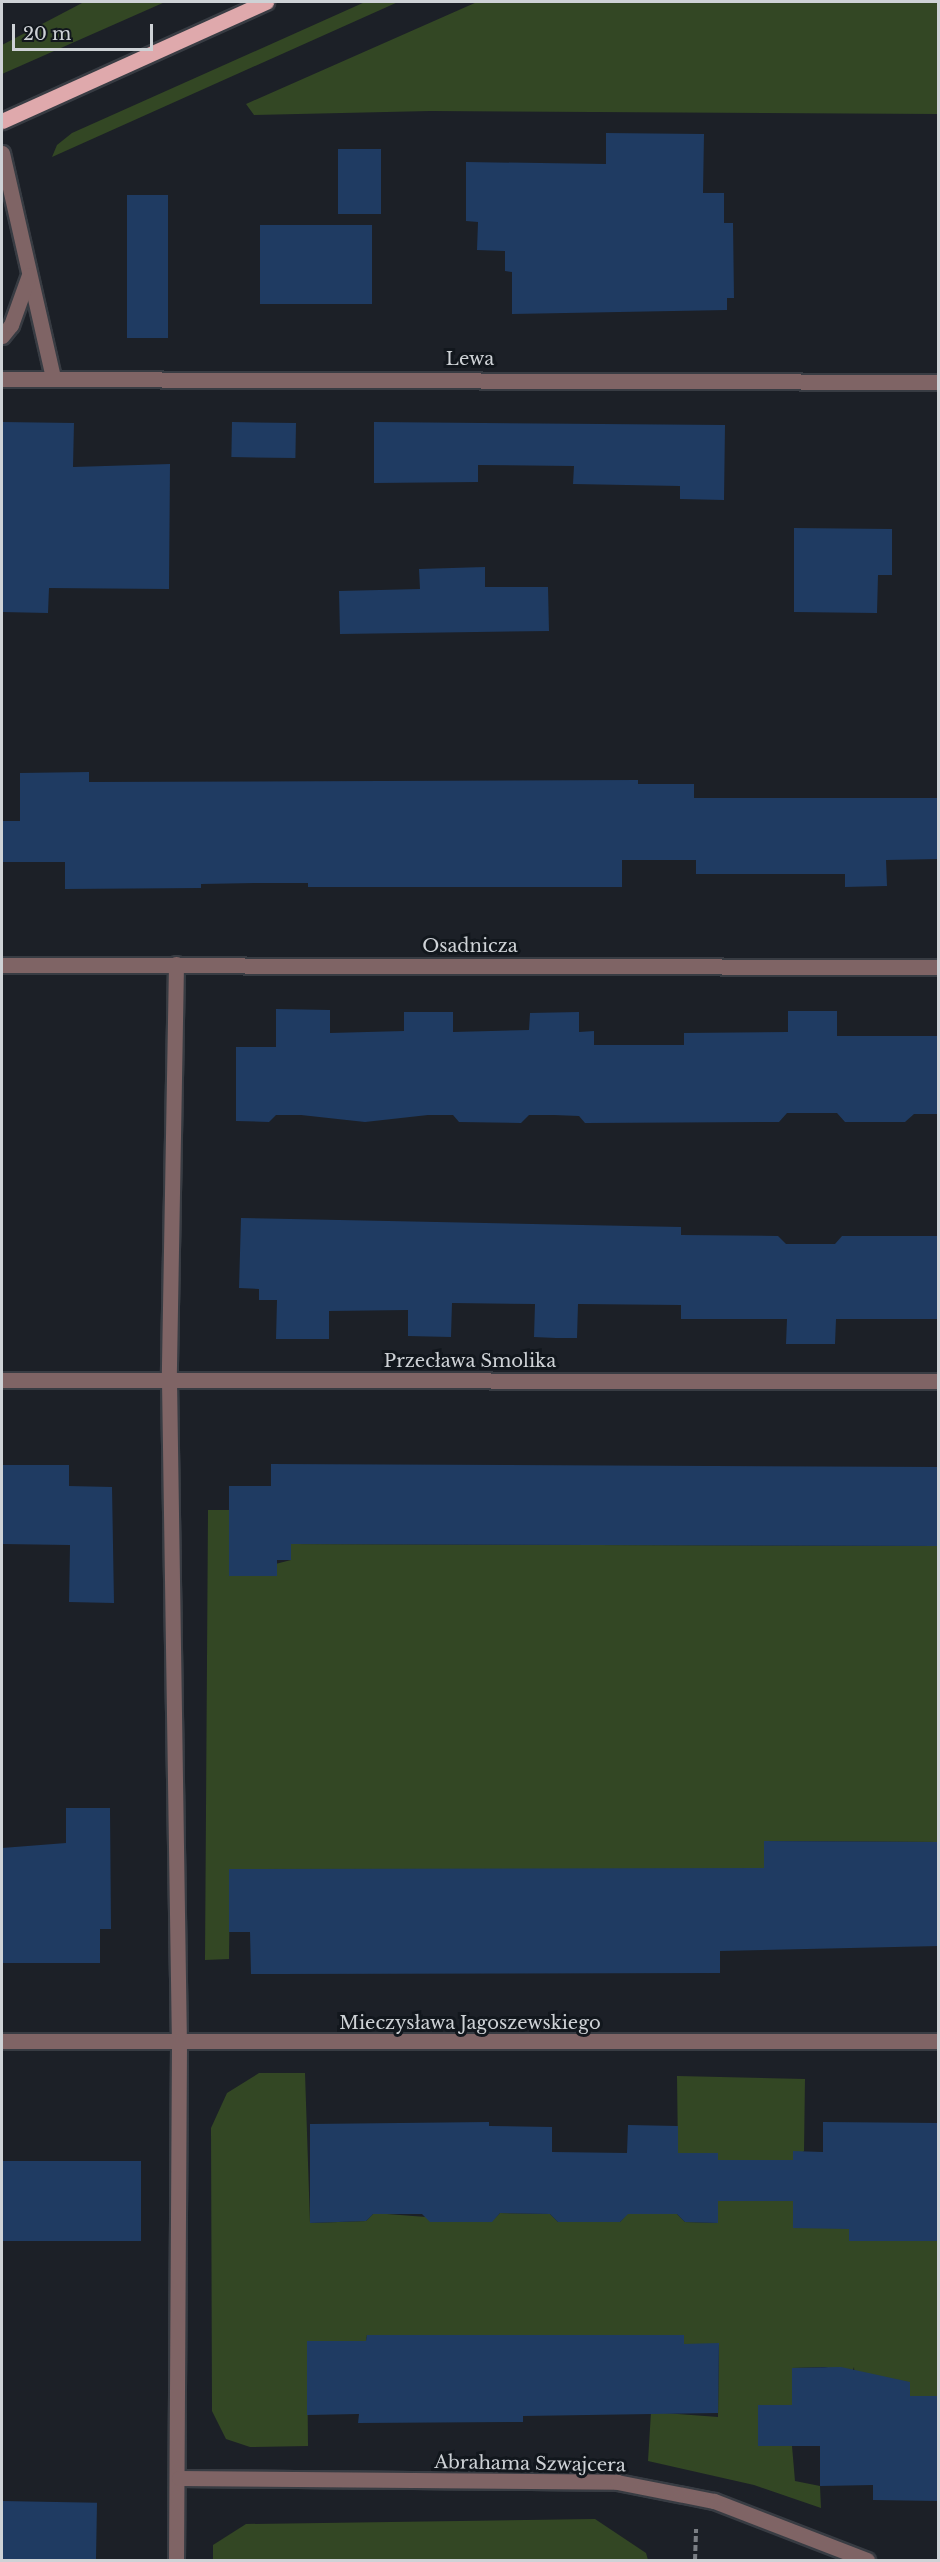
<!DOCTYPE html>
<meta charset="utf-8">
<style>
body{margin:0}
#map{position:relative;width:940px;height:2562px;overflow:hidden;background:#1c2027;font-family:"Libre Baskerville",serif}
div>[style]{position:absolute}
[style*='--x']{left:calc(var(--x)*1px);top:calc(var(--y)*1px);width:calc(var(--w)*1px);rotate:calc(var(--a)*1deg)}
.green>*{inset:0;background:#334724}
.building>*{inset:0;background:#1f3b62;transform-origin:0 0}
.path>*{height:4px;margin-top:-2px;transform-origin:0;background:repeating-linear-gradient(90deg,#7a7e84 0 6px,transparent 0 9px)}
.roads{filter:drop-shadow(2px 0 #383c43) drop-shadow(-2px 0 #383c43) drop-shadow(0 2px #383c43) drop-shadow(0 -2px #383c43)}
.minor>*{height:15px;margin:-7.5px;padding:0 7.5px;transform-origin:7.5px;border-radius:7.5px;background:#7f6465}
.major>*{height:15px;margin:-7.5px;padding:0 7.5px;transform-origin:7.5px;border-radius:7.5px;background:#dfa9ac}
span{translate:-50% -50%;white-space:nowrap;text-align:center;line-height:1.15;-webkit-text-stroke:6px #12171d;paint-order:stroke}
.street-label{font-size:18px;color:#ced2d6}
.frame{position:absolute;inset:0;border:3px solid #ced2d6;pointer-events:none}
.scale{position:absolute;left:12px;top:24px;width:141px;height:27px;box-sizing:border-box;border:3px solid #ced2d6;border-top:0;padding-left:8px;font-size:18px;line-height:21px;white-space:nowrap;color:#ced2d6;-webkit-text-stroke:4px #12171d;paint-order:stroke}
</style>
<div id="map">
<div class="green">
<div style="clip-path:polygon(84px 2px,165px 2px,2px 74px,2px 45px)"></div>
<div style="clip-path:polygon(365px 2px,398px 2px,52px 157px,57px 145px,72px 133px)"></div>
<div style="clip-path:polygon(477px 2px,938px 2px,938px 114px,430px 111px,254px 115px,246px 104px)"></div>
<div style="clip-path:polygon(208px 1510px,229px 1510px,229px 1576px,291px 1560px,291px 1544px,938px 1546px,938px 1842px,764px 1841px,764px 1869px,230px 1869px,229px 1959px,205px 1960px)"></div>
<div style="clip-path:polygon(259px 2073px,305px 2073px,310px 2223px,366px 2221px,374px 2213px,491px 2222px,500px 2213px,550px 2214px,558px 2222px,620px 2222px,628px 2213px,676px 2213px,685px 2222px,718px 2223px,718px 2154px,678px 2153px,677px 2076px,805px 2079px,804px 2151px,793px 2160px,756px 2160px,756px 2201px,793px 2201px,794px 2228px,822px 2228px,849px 2220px,849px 2241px,878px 2241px,886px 2232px,938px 2237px,938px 2399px,910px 2396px,909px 2382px,855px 2381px,854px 2367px,851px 2375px,825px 2367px,792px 2368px,792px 2405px,758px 2406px,758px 2445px,792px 2446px,795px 2481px,820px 2486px,821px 2508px,754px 2485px,648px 2461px,651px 2412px,718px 2417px,719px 2344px,684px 2344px,684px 2335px,367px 2335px,366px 2341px,307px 2341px,308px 2446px,250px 2447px,226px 2439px,212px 2411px,211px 2128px,227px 2093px)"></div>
<div style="clip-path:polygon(595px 2519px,646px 2553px,648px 2560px,213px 2560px,213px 2545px,246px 2524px)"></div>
</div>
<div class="building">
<div style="clip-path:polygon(606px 133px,704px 134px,703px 193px,724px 193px,724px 223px,733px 223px,734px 298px,727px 298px,727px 310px,512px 314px,512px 272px,505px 271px,505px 251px,477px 250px,478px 222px,466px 221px,466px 162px,606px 164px)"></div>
<div style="left:338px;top:149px;width:43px;height:65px"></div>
<div style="left:168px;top:195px;width:143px;height:41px;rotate:90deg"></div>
<div style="left:372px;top:225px;width:79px;height:112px;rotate:90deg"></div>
<div style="clip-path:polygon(2px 422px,74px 423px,73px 467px,170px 464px,169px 589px,49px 588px,48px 613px,2px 612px)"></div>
<div style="left:232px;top:422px;width:64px;height:35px;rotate:1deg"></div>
<div style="clip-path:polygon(374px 422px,725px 425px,724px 500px,680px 499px,680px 486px,573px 484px,574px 466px,478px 465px,478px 482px,374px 483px)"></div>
<div style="clip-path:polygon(794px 528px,892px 529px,892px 575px,878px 575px,877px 613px,794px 612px)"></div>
<div style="clip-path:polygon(485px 567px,485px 587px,548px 587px,549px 631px,340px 634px,339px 591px,420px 589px,419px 569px)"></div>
<div style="clip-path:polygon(89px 772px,89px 782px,638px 780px,638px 784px,694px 784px,694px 798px,939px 798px,939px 859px,886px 860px,887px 886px,845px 887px,845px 874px,696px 874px,696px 860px,622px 860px,622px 887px,308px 887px,308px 883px,255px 883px,201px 884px,201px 888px,65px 889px,65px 862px,2px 862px,2px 821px,20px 821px,20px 773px)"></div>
<div style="clip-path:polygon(276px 1009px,330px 1010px,330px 1033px,404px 1031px,404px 1012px,453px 1012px,453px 1032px,529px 1030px,530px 1013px,579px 1012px,579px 1032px,594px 1031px,594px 1045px,684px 1045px,684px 1033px,788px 1032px,788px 1011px,837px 1011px,837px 1036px,939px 1036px,939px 1114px,914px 1114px,905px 1122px,845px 1122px,837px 1113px,787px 1113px,779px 1122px,585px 1123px,579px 1116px,554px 1115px,529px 1115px,521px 1123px,459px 1122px,453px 1115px,428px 1115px,365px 1122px,301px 1115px,276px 1115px,269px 1122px,236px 1121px,236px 1047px,276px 1047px)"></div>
<div style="clip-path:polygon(241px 1218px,681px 1227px,681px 1235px,778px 1236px,786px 1244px,835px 1244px,842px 1236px,939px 1236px,939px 1319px,836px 1319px,835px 1344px,786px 1344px,787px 1319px,681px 1319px,681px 1305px,578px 1304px,577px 1338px,556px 1338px,534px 1337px,535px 1304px,452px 1303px,451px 1337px,408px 1336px,408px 1310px,329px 1311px,329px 1339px,276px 1339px,277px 1300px,259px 1300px,259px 1289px,239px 1288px)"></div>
<div style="clip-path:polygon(271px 1464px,939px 1467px,939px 1546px,291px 1544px,291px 1560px,277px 1560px,277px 1576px,229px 1576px,229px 1486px,271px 1486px)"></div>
<div style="clip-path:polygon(2px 1465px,69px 1465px,69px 1486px,112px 1487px,114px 1603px,69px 1602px,70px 1545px,2px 1544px)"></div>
<div style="clip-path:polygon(66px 1808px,110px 1808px,111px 1929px,100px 1929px,100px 1963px,2px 1963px,2px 1848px,66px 1843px)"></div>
<div style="clip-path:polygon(764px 1841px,939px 1842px,939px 1946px,720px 1951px,720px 1973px,273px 1974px,251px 1974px,250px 1932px,229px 1932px,229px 1869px,764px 1868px)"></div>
<div style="clip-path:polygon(489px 2122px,489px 2126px,552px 2127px,552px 2152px,627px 2153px,628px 2125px,678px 2126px,678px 2153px,718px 2153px,718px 2160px,793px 2160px,793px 2151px,823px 2152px,823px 2122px,939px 2123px,939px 2241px,849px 2241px,849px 2229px,793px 2228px,793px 2201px,718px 2201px,718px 2223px,685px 2222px,677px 2214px,628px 2214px,620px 2222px,558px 2222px,550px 2214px,500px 2213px,492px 2222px,430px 2222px,422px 2214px,373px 2214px,366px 2221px,310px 2223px,310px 2124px)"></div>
<div style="left:2px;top:2161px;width:139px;height:80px"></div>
<div style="clip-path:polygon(367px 2335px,684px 2335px,684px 2344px,719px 2343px,718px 2413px,523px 2416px,523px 2422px,358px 2423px,359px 2414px,307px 2415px,307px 2341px,366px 2341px)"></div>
<div style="clip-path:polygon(841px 2367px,910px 2382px,910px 2396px,939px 2396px,939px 2501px,873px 2500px,873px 2485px,820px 2486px,820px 2446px,758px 2446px,758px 2405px,792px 2405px,792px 2368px)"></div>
<div style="left:2px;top:2501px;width:95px;height:59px;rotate:1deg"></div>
</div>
<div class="path">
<div style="--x:695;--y:2560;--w:31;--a:-88"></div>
</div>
<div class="roads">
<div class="minor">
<div style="--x:2;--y:153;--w:231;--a:77.2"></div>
<div style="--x:2;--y:336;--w:14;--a:-51"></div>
<div style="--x:11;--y:325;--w:53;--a:-70.2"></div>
<div style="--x:2;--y:379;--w:936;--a:0.18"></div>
<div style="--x:176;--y:964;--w:416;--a:91"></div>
<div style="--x:169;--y:1380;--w:663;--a:89.14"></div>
<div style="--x:179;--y:2043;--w:517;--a:90.33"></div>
<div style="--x:2;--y:965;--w:936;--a:0.12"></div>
<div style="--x:2;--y:1380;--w:936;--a:0.06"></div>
<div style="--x:2;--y:2041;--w:936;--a:0"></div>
<div style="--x:179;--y:2478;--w:438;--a:0.5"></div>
<div style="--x:617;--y:2482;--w:99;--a:11.1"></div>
<div style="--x:714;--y:2501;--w:164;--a:21.1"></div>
</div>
<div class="major">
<div style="--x:2;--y:121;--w:290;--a:-24.3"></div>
</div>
</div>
<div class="street-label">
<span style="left:470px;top:359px">Lewa</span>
<span style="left:470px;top:946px">Osadnicza</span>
<span style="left:470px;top:1361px">Przecława Smolika</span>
<span style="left:470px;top:2023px">Mieczysława Jagoszewskiego</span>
<span style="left:530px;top:2464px;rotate:1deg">Abrahama Szwajcera</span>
</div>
<div class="frame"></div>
<div class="scale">20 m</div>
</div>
